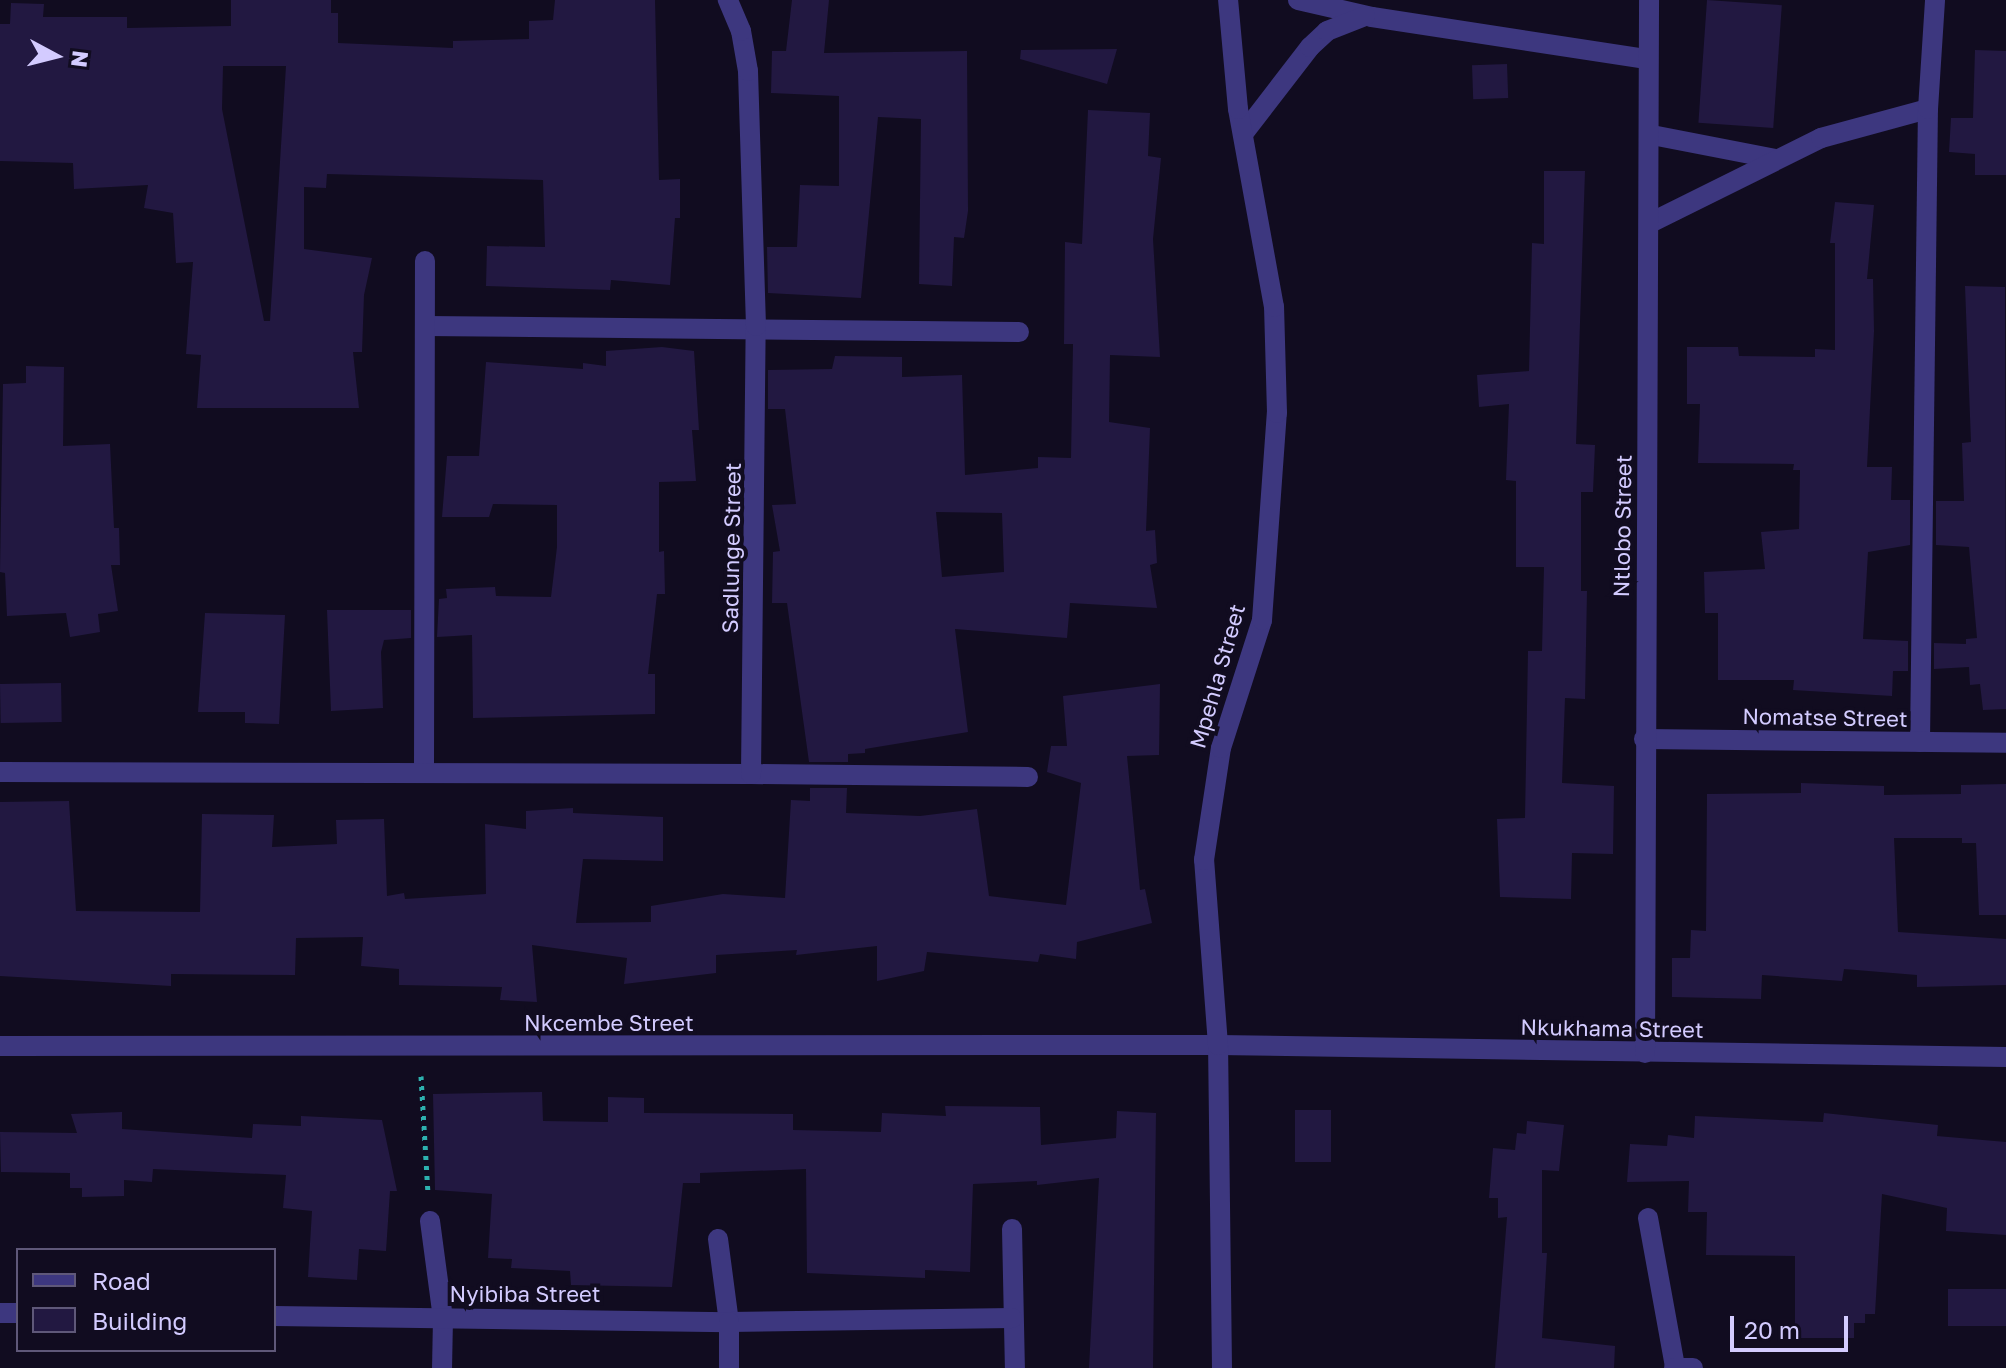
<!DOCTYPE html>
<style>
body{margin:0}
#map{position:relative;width:2006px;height:1368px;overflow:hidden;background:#110c20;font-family:"Golos Text",sans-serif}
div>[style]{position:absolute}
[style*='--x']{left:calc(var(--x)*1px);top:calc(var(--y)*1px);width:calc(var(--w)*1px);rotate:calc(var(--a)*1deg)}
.building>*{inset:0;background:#221841;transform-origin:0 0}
.path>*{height:5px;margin-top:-2.5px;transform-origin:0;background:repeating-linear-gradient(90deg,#2db1af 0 4px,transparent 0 10px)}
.lane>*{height:20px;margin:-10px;padding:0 10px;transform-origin:10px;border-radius:10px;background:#3d377f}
.street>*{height:20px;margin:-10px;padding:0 10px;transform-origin:10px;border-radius:10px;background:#3d377f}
span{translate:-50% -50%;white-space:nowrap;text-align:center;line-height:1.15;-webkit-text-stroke:8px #110c20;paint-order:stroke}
.street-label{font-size:22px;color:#d3cbff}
.legend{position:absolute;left:16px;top:1248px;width:260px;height:104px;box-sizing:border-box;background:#110c20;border:2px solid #5f5879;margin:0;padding:10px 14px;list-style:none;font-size:24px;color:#d3cbff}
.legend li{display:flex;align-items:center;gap:16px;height:40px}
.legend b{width:40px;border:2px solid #5f5879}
.north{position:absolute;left:16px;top:16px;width:80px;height:80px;-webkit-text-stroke:6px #110c20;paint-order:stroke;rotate:97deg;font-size:22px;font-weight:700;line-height:32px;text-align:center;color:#d3cbff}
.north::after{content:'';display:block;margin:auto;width:28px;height:36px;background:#d3cbff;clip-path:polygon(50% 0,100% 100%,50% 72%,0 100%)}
.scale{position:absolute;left:1730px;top:1316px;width:118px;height:36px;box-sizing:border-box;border:4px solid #d3cbff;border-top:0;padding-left:10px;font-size:24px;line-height:28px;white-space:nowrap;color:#d3cbff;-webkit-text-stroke:6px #110c20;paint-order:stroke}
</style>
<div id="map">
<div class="building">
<div style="clip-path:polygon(evenodd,231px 0,331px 0,331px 13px,338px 13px,338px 43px,453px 48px,453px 41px,529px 39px,529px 21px,553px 20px,555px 0,655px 0,659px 180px,680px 179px,680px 218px,675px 218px,670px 285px,611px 280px,610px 290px,486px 286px,487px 246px,545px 247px,543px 180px,327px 174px,326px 188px,304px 187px,304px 249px,372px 258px,364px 295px,362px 352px,353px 352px,359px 408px,197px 408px,201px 355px,186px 354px,193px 262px,176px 263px,173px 213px,144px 208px,148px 185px,74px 189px,73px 163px,0 161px,0 24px,10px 24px,11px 3px,44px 4px,43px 17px,127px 17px,127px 28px,231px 26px,231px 0,223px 66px,286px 66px,270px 321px,264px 321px,222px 109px,223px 66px)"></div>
<div style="clip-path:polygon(792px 0,829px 0,824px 53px,967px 51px,968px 211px,964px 238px,954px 237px,952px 286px,919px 284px,921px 119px,878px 117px,861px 298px,768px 293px,767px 247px,797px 247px,800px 185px,839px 186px,839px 96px,771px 93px,772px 51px,786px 51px)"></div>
<div style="left:1707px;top:0;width:75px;height:123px;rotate:4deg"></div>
<div style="clip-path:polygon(1117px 49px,1107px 84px,1020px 59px,1021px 50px)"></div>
<div style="clip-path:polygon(1975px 50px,2006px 51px,2006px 175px,1975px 175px,1975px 154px,1949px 152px,1951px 118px,1973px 118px)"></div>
<div style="left:1507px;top:64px;width:34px;height:35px;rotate:88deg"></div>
<div style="clip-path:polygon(evenodd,1088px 110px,1150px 113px,1148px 156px,1161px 158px,1153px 239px,1160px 357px,1110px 355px,1109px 422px,1150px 428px,1146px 531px,1155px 530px,1157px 563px,1150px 565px,1157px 608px,1070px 603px,1067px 638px,955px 629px,968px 732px,865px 749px,865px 753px,848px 754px,848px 762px,809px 762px,787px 603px,772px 603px,773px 552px,780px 551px,772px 505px,796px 504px,785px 409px,768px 409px,768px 370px,832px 369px,835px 356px,902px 357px,902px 377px,962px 375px,965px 475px,1038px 468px,1038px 457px,1071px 458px,1073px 344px,1064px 344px,1065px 242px,1082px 244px,1088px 110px,936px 512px,1002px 513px,1004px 572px,942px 577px,936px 512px)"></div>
<div style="clip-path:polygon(1544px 171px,1585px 171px,1576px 444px,1595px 445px,1593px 492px,1581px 492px,1581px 591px,1587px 591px,1585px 699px,1565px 698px,1562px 783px,1614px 786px,1613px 854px,1572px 853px,1571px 899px,1500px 897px,1497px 819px,1525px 818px,1528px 651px,1542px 651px,1544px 567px,1516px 567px,1516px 481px,1506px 480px,1509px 404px,1479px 407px,1477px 375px,1529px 371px,1532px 243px,1544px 244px)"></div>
<div style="clip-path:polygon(1835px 202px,1874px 205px,1867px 279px,1873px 279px,1874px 331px,1867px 467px,1892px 467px,1891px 500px,1910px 500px,1910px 545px,1868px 552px,1863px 639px,1908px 641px,1908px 671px,1893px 671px,1892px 696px,1793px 690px,1794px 680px,1718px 680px,1718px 613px,1705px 613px,1704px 572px,1765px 569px,1761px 532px,1799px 529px,1800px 470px,1793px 470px,1794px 464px,1698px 463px,1700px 404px,1687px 404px,1687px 347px,1738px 347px,1739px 356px,1815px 357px,1815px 349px,1835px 350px,1835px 243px,1830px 243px)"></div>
<div style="clip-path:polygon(1965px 286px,2005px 287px,2006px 709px,1983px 710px,1980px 684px,1970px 685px,1969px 667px,1934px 669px,1934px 643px,1966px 644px,1966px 639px,1977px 638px,1969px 547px,1936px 545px,1936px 501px,1964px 501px,1962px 443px,1971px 442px)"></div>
<div style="clip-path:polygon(662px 347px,694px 351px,699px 430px,692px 430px,696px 481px,659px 482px,659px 552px,664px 551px,665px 594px,657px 594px,648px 674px,655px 674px,655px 714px,473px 718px,472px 635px,437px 637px,439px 599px,447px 598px,446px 589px,495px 587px,496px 596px,551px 597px,557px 547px,557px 505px,493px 504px,489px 517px,442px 517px,447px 456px,479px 456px,486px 362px,583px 369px,583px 363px,606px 366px,606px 351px)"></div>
<div style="clip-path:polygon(26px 366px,64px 367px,63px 446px,110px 444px,114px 528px,119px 528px,120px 565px,111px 565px,118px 611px,98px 614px,100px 632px,70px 637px,66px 613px,7px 616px,5px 573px,0 572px,3px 384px,26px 383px)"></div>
<div style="clip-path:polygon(327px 610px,411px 610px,411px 638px,384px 640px,381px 652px,383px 708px,331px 711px)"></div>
<div style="clip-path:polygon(205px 613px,285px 615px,279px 724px,245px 723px,245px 712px,198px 712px)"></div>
<div style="left:61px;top:683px;width:39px;height:61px;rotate:89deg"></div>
<div style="clip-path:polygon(1160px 684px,1159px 755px,1127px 756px,1140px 890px,1145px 889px,1152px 923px,1077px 942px,1076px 959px,1040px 954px,1038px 962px,927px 952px,924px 971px,877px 981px,877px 946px,796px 955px,797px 950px,716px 955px,716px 973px,624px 984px,627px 958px,532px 945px,537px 1002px,500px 1000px,502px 987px,399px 985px,399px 969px,361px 966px,363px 937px,296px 938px,295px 975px,171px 974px,171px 986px,0 976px,0 802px,69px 801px,76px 911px,200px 912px,202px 814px,274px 815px,272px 847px,337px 844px,336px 820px,384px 819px,387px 896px,404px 893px,405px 899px,486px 894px,485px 824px,526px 829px,526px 811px,573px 808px,573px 813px,663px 817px,663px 861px,583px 859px,576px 923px,651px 922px,651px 906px,723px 894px,785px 898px,791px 800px,810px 801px,810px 788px,847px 788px,846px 813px,920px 816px,977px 809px,989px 896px,1066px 905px,1081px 783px,1047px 772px,1051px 746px,1067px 746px,1063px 696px)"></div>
<div style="clip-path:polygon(1801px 783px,1884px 786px,1884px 795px,1961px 794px,1961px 785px,2006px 784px,2006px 915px,1979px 915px,1976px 843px,1962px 843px,1962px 838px,1894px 838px,1898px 932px,2006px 939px,2006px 985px,1917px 987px,1917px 975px,1844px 969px,1842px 981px,1762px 975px,1761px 999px,1672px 997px,1672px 958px,1690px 958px,1691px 930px,1706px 931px,1707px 794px,1801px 793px)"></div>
<div style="clip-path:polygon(542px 1092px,543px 1121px,608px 1122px,608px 1097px,644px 1098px,644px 1113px,793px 1114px,793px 1130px,881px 1132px,882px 1113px,946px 1116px,945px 1106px,1040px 1107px,1041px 1145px,1116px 1138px,1117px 1111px,1156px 1113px,1153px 1368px,1089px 1368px,1099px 1178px,1037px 1185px,1037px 1181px,973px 1184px,970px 1272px,925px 1270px,925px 1278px,807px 1273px,806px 1169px,700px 1173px,700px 1183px,683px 1183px,672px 1287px,571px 1285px,570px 1271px,511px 1268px,512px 1259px,488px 1258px,492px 1194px,435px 1190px,433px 1094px)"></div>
<div style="left:1331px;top:1110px;width:52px;height:36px;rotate:90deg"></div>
<div style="clip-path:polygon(122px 1112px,122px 1129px,252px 1138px,253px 1124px,301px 1126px,301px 1116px,382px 1120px,397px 1191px,390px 1191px,386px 1251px,359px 1249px,357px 1280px,308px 1277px,312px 1211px,283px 1208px,286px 1175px,153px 1169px,152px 1182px,124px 1180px,124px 1196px,82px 1197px,82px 1188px,70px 1188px,70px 1173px,1px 1172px,0 1132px,77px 1133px,71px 1114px)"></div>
<div style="clip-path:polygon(1824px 1113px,1938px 1125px,1937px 1136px,2006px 1142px,2006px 1235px,1946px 1231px,1947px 1208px,1882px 1194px,1875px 1314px,1865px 1314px,1865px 1323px,1854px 1323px,1854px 1338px,1795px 1338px,1795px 1256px,1706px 1255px,1707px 1212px,1688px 1212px,1689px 1181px,1627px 1182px,1630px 1144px,1667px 1146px,1668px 1135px,1694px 1138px,1695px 1116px,1823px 1122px)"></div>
<div style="clip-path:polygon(1527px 1121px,1564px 1125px,1559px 1171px,1542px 1170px,1542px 1253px,1547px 1253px,1542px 1338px,1615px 1346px,1614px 1368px,1495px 1368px,1507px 1217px,1498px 1218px,1498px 1198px,1489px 1198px,1493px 1148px,1515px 1150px,1517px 1133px,1526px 1134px)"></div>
<div style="left:2006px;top:1289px;width:37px;height:58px;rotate:90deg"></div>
</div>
<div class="path">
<div style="--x:421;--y:1076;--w:118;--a:86.6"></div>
</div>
<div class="lane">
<div style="--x:1298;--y:0;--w:76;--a:12.9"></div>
<div style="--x:1372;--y:17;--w:278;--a:8.7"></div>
<div style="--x:1243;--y:134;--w:110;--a:-52.4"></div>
<div style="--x:1310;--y:47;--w:23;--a:-43"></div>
<div style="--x:1327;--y:31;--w:41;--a:-21.5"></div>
<div style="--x:1652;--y:135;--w:126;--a:11"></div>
<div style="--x:1650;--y:223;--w:191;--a:-26.4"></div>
<div style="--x:1821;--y:138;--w:111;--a:-15.2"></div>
<div style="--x:425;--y:326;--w:594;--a:0.58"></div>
<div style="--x:1920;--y:742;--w:633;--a:-89.28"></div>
<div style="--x:1928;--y:109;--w:109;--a:-86.3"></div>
<div style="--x:424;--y:772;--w:511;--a:-89.89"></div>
<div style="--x:751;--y:774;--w:277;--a:0.6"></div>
<div style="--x:1648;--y:1218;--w:151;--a:79.7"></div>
<div style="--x:1012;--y:1229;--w:139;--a:88.8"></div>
<div style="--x:718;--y:1239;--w:84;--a:82.5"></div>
<div style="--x:729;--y:1322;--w:283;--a:-0.8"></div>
</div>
<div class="street">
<div style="--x:1644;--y:739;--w:362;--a:0.6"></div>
<div style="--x:0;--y:772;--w:751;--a:0.15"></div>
<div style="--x:751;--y:774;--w:448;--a:-89.4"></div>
<div style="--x:756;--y:326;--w:255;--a:-91.8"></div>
<div style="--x:748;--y:71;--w:41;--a:-99.9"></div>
<div style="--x:741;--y:31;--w:34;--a:-113"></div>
<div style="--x:0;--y:1046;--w:1218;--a:-0.05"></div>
<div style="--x:1218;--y:1045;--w:788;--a:0.87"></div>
<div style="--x:1645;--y:1053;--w:1053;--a:-89.78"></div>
<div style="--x:430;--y:1221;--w:98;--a:82.4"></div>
<div style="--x:443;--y:1318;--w:50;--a:91.1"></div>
<div style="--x:0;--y:1313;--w:18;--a:0"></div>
<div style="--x:274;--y:1316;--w:455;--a:0.8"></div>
<div style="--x:729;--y:1322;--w:46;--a:90"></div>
<div style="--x:1222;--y:1368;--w:323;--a:-90.7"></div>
<div style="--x:1218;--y:1045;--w:186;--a:-94.3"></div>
<div style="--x:1204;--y:860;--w:113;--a:-81.4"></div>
<div style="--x:1221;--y:748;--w:134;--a:-72.2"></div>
<div style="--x:1262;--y:620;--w:208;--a:-85.9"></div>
<div style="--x:1277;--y:413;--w:106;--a:-91.6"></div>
<div style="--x:1274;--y:307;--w:201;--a:-100.3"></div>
<div style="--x:1238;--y:109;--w:109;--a:-95.2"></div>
<div style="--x:1674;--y:1368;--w:19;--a:0"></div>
</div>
<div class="street-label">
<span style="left:1622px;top:526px;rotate:-89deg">Ntlobo Street</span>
<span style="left:731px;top:548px;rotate:-89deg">Sadlunge Street</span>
<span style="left:1217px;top:676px;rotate:-74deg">Mpehla Street</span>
<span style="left:1825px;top:717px;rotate:1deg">Nomatse Street</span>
<span style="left:609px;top:1023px">Nkcembe Street</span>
<span style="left:1612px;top:1028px;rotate:1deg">Nkukhama Street</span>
<span style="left:525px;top:1294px">Nyibiba Street</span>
</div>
<ul class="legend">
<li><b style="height:10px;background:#3d377f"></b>Road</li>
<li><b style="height:22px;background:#221841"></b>Building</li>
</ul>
<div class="north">N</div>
<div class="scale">20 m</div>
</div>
